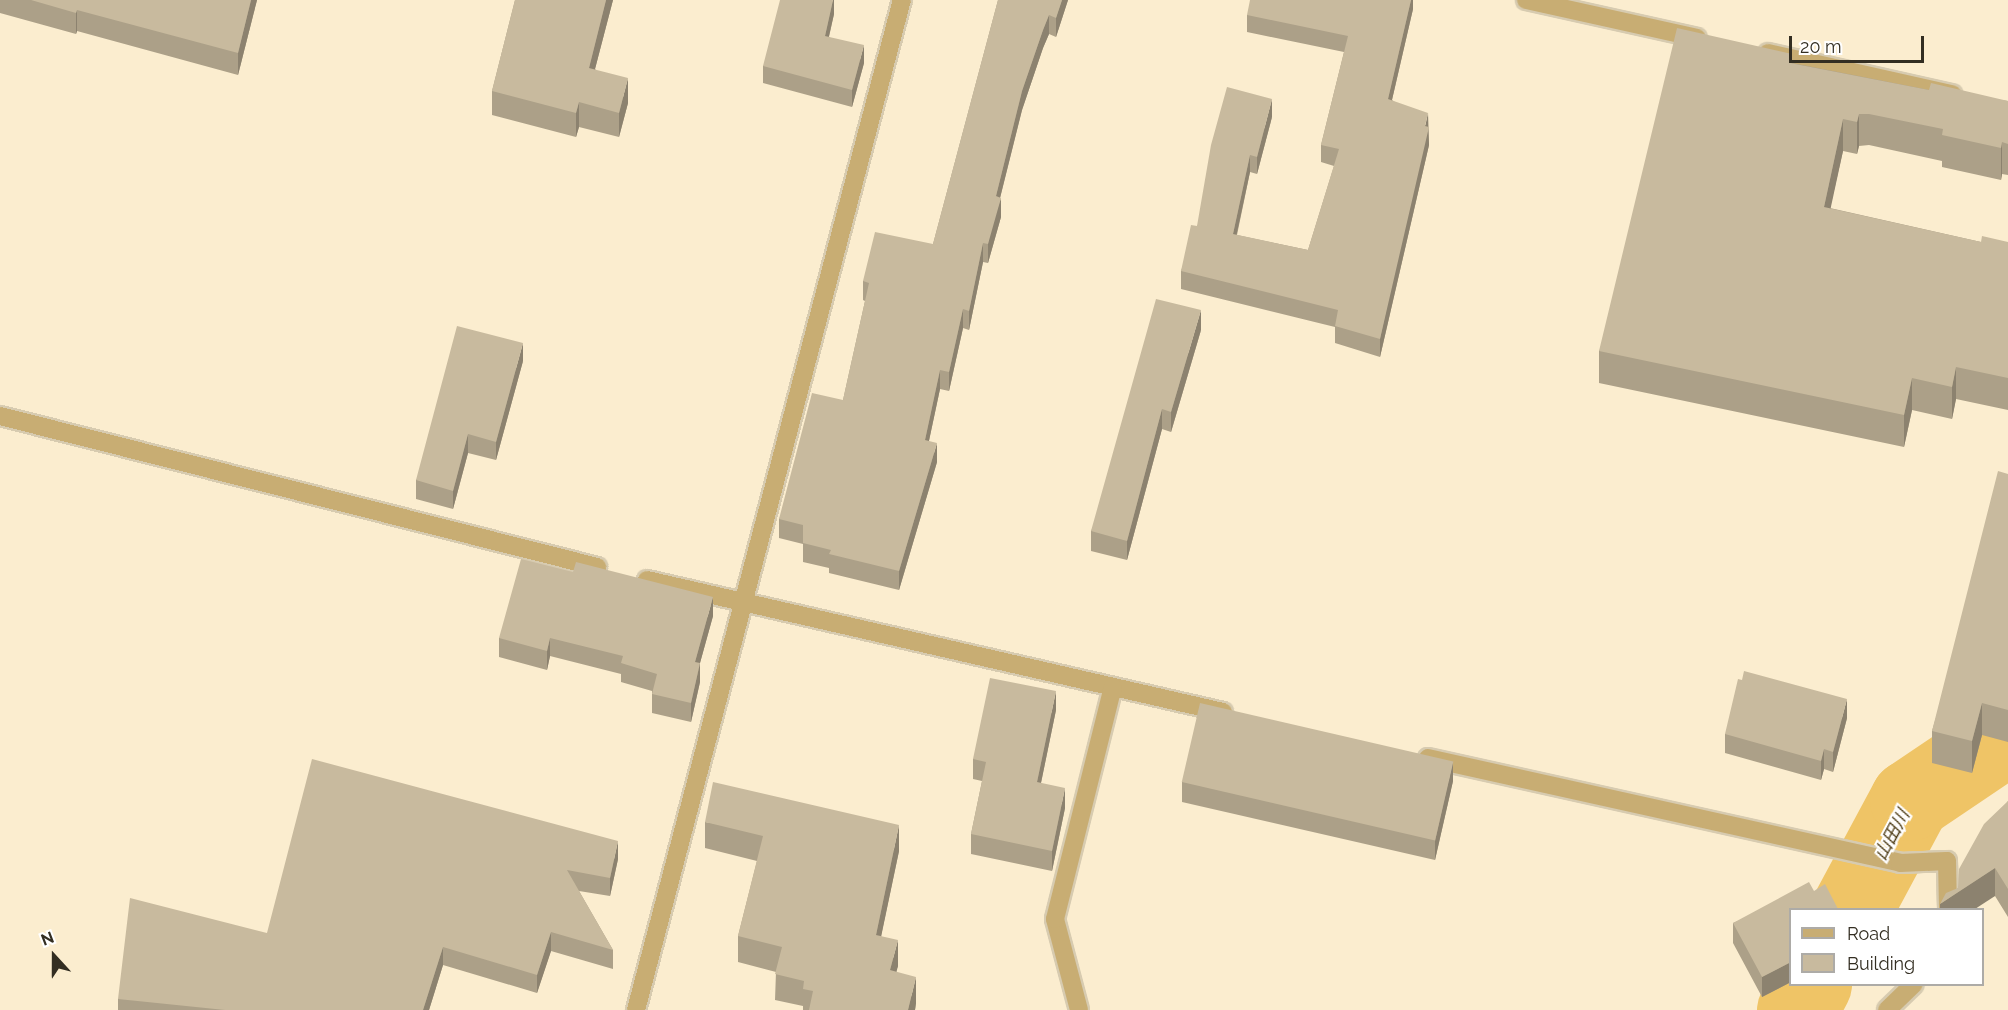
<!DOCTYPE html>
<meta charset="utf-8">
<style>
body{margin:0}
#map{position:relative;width:2008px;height:1010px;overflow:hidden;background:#fbedcf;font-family:Raleway,"Noto Sans JP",sans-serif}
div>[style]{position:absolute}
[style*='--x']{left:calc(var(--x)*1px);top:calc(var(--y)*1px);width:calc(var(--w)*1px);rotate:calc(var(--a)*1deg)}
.river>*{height:81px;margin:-40.5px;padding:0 40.5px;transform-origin:40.5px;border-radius:40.5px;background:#efc466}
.roads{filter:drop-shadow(2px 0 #d7cbb0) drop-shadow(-2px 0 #d7cbb0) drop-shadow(0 2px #d7cbb0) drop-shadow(0 -2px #d7cbb0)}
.street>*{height:18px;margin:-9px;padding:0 9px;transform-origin:9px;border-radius:9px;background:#c8ad73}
.wall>*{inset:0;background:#aca088}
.shaded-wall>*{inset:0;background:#8c826f}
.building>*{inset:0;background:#c8ba9e;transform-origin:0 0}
span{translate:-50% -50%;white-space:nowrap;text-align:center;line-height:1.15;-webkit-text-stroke:4.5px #fff;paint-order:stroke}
.water-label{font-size:18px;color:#4c3a12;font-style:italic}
.legend{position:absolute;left:1789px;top:908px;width:195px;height:78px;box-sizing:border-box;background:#fff;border:2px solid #adaba7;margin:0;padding:8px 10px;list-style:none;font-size:18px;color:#332e22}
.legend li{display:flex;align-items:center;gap:12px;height:30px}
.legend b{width:30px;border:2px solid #adaba7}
.north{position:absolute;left:24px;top:926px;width:60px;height:60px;-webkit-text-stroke:4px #fff;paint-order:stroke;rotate:339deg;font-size:16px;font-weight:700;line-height:24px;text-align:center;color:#332e22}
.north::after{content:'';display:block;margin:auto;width:21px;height:27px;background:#332e22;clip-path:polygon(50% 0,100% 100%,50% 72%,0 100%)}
.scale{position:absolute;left:1789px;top:36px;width:135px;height:27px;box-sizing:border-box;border:3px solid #332e22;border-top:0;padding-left:8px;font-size:18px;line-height:21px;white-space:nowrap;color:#332e22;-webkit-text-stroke:4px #fff;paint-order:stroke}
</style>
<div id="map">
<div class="river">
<div style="--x:1851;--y:910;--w:125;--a:-61.8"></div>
<div style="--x:1910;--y:800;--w:118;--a:-34"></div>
<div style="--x:1797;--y:1010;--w:30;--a:-62"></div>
</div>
<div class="roads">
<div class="street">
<div style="--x:1526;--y:0;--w:175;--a:12.5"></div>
<div style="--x:1768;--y:53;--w:189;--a:12.6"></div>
<div style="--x:0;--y:416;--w:616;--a:14.19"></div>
<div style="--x:647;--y:580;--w:591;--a:12.91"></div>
<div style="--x:1428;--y:758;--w:484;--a:12.5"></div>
<div style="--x:1900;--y:863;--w:47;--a:-2.4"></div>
<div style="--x:1947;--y:861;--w:49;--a:88.8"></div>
<div style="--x:636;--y:1010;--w:1044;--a:-75.25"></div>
<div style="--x:1079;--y:1010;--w:94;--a:-104.8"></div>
<div style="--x:1055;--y:919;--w:239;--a:-76"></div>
<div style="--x:1887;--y:1010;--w:37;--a:-44"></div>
</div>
</div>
<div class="wall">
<div style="clip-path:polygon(0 0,257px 0,238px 75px,77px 31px,76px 34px,0 13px)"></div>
<div style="clip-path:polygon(515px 0,613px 0,595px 69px,628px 103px,619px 137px,579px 127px,576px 137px,492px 115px,492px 91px)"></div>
<div style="clip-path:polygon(834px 0,834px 14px,829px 37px,864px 63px,852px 107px,763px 83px,763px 66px)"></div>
<div style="clip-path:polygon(998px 0,1068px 0,1056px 37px,1049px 34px,1043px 48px,1022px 110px,1000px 198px,1001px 217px,988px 263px,983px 262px,969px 330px,963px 328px,949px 391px,940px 389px,929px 441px,937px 462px,899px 590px,829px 573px,829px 568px,803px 562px,803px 544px,779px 538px,779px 519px,843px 400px,865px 301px,863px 300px,863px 281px,933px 244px)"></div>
<div style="clip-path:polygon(1413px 0,1413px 9px,1392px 100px,1428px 127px,1429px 145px,1380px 357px,1335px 343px,1335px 327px,1181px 289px,1181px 271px,1197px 226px,1272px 117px,1257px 174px,1250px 172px,1237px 235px,1308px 250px,1334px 166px,1321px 162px,1321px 145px,1344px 52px,1247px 32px,1247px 15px)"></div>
<div style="clip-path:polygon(1792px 63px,1929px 90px,2008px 101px,2008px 175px,2002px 174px,2001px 180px,1942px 167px,1942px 161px,1869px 145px,1859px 146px,1857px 154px,1843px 151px,1830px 208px,1981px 242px,2008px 242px,2008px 410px,1956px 399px,1952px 419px,1912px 410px,1904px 447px,1599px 383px,1599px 351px)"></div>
<div style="clip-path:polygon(1201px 330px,1171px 432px,1162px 429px,1127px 560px,1091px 551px,1091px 531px)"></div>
<div style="clip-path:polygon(523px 361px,496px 460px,468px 453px,453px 509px,416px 499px,416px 480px)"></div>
<div style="clip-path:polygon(2008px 474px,2008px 742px,1982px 735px,1972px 773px,1932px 763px,1932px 731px)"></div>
<div style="clip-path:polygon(713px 616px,700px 663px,700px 682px,691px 722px,652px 713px,652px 691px,621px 682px,621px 674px,550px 656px,547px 670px,499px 657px,499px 638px)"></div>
<div style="clip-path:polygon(1056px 710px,1041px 783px,1065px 808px,1052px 871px,971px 854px,971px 834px,982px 781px,973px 779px,973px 759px)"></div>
<div style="clip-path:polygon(1847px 718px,1833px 772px,1824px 769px,1821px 780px,1725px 753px,1725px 734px)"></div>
<div style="clip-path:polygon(1453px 781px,1435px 860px,1182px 802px,1182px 782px)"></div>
<div style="clip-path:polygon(2008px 801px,2008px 917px,1995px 896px,1940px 909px,1958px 888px)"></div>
<div style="clip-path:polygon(705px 822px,899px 851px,881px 936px,898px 966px,896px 971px,916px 1003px,915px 1010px,803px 1010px,803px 1006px,775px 1000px,776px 972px,738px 962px,738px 936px,757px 861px,705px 848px)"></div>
<div style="clip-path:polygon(618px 859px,610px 896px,579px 891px,613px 950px,613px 969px,551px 951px,537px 993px,443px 965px,429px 1010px,118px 1010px,118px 999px,267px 933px)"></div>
<div style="clip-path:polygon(1814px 891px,1791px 909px,1791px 982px,1762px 997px,1733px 943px,1733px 923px)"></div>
</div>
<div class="shaded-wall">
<div style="clip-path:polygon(251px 0,257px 0,238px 75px,238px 53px)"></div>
<div style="clip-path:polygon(606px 0,613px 0,589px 92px,589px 68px)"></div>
<div style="clip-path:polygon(833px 0,834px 0,834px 14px,825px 53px,825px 36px)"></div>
<div style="clip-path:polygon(1062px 0,1068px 0,1056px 37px,1056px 18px)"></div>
<div style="clip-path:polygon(1411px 0,1413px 0,1413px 9px,1388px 117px,1388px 99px)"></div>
<div style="clip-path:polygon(77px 10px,77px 31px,76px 34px,76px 13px)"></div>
<div style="clip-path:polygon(1049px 15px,1049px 34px,1043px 48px,1022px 110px,997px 210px,1001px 198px,1001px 217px,988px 263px,988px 244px,996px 196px,1022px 91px,1043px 30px)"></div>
<div style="clip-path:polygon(864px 45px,864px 63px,852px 107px,852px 90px)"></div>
<div style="clip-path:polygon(628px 78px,628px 103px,619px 137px,619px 113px)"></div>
<div style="clip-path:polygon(1272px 99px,1272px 117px,1257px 174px,1257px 157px)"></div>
<div style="clip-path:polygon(579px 102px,579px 127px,576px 137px,576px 113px)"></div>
<div style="clip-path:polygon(1428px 113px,1429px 145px,1380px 357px,1380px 339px)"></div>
<div style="clip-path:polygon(1859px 114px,1859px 146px,1857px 154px,1857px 122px)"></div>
<div style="clip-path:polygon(1843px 119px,1843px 151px,1824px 239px,1824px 207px)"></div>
<div style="clip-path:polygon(2002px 142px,2002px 174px,2001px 180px,2001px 148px)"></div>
<div style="clip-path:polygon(1250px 155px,1250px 172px,1233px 251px,1233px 234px)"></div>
<div style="clip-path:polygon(983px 243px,983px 262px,969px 330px,969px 311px)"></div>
<div style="clip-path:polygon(963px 309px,963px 328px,949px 391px,949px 372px)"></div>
<div style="clip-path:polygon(1201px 310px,1201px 330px,1171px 432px,1171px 412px)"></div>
<div style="clip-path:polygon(523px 343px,523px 361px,496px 460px,496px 442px)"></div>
<div style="clip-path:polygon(1956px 367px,1956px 399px,1952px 419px,1952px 387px)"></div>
<div style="clip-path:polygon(940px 370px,940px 389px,925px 459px,925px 440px)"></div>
<div style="clip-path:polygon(1912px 378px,1912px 410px,1904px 447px,1904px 415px)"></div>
<div style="clip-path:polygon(1162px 409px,1162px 429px,1127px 560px,1127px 541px)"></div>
<div style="clip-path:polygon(468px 434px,468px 453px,453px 509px,453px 491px)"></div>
<div style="clip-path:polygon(937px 443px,937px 462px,899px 590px,899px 571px)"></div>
<div style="clip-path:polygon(713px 597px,713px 616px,695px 681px,695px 662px)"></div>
<div style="clip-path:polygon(550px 638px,550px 656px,547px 670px,547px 651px)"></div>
<div style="clip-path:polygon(700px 663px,700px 682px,691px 722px,691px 703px)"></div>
<div style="clip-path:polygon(1056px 691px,1056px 710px,1037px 802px,1037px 782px)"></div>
<div style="clip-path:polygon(1847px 699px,1847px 718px,1833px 772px,1833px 752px)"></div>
<div style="clip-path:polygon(1982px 703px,1982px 735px,1972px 773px,1972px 741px)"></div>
<div style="clip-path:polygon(1824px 749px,1824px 769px,1821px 780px,1821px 761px)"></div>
<div style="clip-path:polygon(1453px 761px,1453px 781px,1435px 860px,1435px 841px)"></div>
<div style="clip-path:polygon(1065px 788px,1065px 808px,1052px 871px,1052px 851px)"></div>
<div style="clip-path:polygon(899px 825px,899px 851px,876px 961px,876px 935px)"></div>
<div style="clip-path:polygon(618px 841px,618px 859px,610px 896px,610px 878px)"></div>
<div style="clip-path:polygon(1995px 868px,1995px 896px,1975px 909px,1940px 909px,1940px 904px)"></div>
<div style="clip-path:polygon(551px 932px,551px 951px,537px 993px,537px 975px)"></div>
<div style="clip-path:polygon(898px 940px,898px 966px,890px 996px,890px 970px)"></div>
<div style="clip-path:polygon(443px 947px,443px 965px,429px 1010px,423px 1010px)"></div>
<div style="clip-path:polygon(1791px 962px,1791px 982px,1762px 997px,1762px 977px)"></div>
<div style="clip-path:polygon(916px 977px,916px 1003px,915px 1010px,908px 1010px)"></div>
</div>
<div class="building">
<div style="clip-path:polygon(31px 0,251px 0,238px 53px,77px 10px,76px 13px)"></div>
<div style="clip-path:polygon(515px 0,606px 0,589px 68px,628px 78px,619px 113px,579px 102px,576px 113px,492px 91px)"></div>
<div style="clip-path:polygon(780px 0,833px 0,825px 36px,864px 45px,852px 90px,763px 66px)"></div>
<div style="clip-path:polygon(998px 0,1062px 0,1056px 18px,1049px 15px,1043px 30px,1022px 91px,996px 196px,1001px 198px,988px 244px,983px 243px,969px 311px,963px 309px,949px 372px,940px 370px,925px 440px,937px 443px,899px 571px,829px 554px,831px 550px,803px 543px,803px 525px,779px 519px,812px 393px,843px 400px,869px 283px,863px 281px,875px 232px,933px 244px)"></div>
<div style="clip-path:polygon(1250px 0,1411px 0,1388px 99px,1428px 113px,1425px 126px,1429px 127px,1380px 339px,1335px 326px,1338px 310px,1181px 271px,1191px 225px,1197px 226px,1211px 145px,1227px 87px,1272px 99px,1257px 157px,1250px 155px,1233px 234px,1308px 250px,1339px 149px,1321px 145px,1348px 36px,1247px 15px)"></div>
<div style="clip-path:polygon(1677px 28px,1792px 54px,1790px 63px,1929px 90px,1931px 83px,2008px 101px,2008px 144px,2002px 142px,2001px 148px,1942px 135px,1943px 129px,1869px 114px,1859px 114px,1857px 122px,1843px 119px,1824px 207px,1981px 242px,1982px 236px,2008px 242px,2008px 378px,1956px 367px,1952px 387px,1912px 378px,1904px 415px,1599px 351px)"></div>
<div style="clip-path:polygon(1156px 299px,1201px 310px,1171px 412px,1162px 409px,1127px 541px,1091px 531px)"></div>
<div style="clip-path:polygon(457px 326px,523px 343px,496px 442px,468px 434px,453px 491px,416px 480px)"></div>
<div style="clip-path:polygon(1998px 471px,2008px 474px,2008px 710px,1982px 703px,1972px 741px,1932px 731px)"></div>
<div style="clip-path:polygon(521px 559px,573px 572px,576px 562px,713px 597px,695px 662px,700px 663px,691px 703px,652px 694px,657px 674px,621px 663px,623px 656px,550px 638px,547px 651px,499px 638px)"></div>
<div style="clip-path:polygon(1744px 671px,1847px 699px,1833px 752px,1824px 749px,1821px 761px,1725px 734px,1738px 679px,1742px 680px)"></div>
<div style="clip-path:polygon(990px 678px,1056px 691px,1037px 782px,1065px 788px,1052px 851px,971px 834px,986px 762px,973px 759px)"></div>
<div style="left:1200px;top:703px;width:260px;height:81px;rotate:13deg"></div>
<div style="clip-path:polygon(312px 759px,618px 841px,610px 878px,567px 870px,613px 950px,551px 932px,537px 975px,443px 947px,423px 1010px,225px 1010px,118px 999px,130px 898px,267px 933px)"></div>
<div style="clip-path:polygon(713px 782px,899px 825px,876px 935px,898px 940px,890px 970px,916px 977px,908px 1010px,809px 1010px,813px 991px,803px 989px,804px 981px,775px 974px,782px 947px,738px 936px,763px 836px,705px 822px)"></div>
<div style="clip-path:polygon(2008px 801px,2008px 889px,1995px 868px,1940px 904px,1946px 893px,1958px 888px,1959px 869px,1984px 824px)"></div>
<div style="clip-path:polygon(1809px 882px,1814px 891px,1825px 884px,1838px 909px,1791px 909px,1791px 962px,1762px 977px,1733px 923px)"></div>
</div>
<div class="water-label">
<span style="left:1892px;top:835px;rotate:-62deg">山田川</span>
</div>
<ul class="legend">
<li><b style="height:8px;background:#c8ad73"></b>Road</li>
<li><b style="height:16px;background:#c8ba9e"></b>Building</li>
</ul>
<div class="north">N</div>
<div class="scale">20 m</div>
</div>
